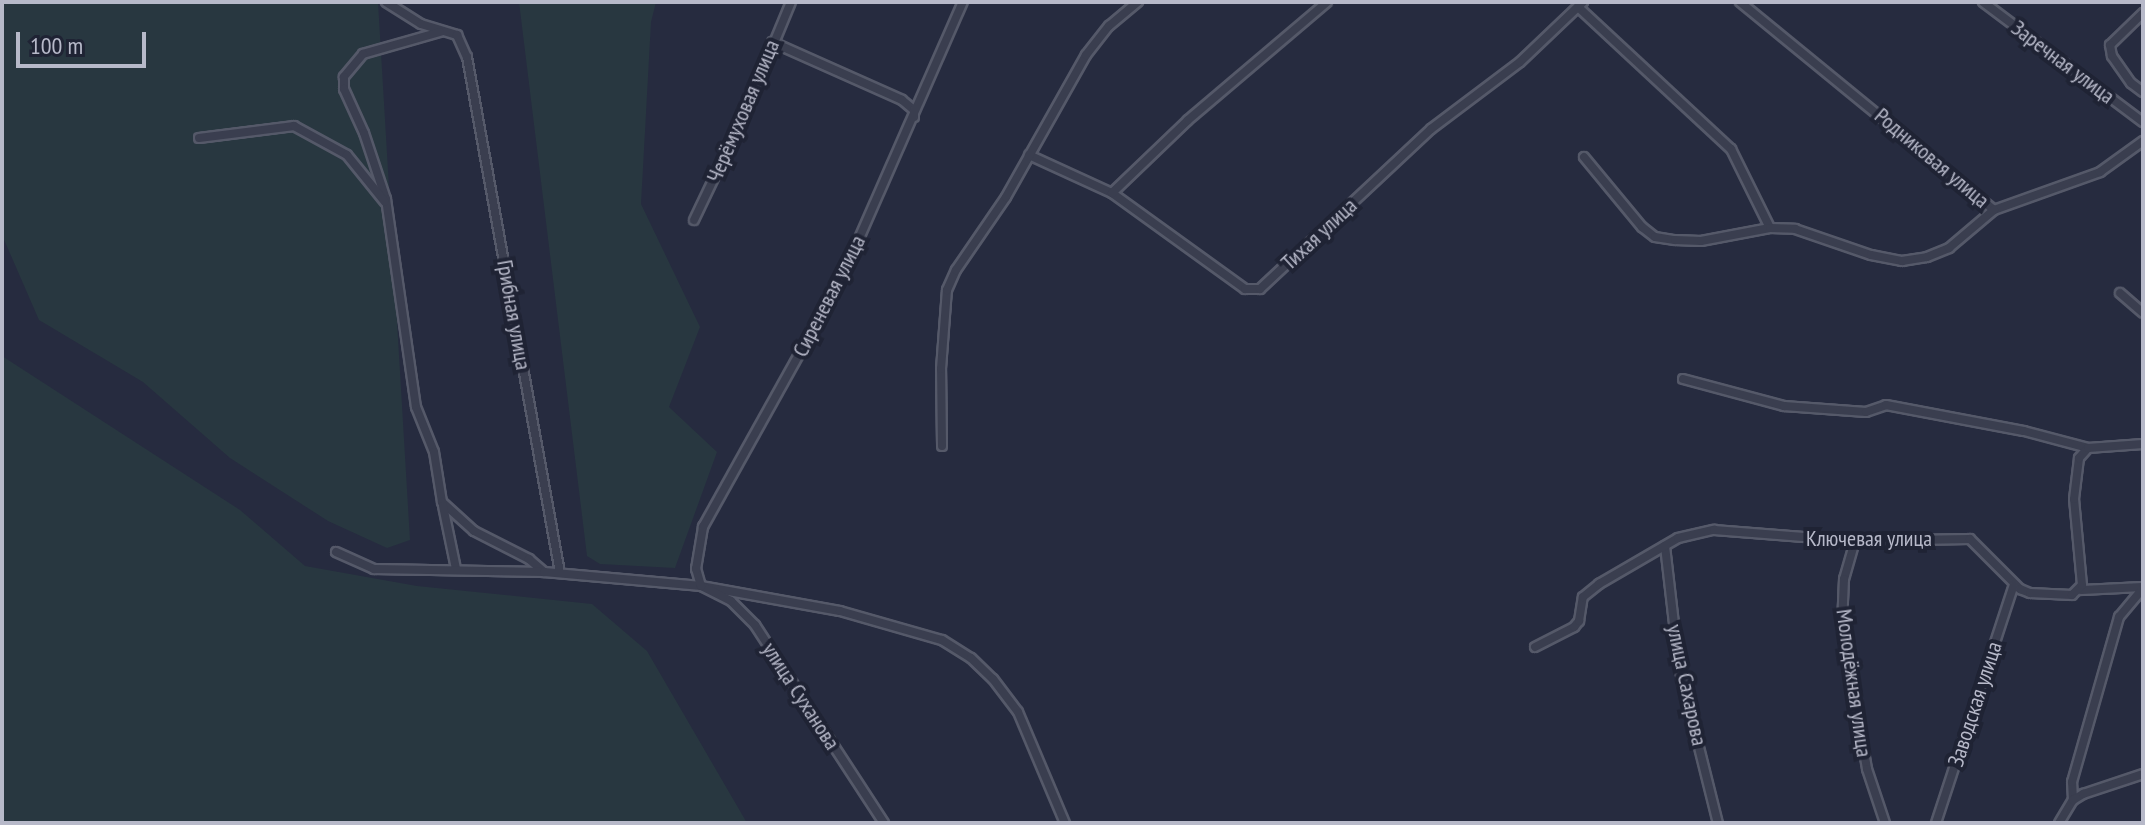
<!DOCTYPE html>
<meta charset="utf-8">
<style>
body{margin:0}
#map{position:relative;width:2145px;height:825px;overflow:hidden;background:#262b3f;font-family:"PT Sans Narrow",sans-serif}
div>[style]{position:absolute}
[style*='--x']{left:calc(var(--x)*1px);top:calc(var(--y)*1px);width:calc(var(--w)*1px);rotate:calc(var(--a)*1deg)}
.green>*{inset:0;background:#283740}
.roads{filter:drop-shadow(2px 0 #555969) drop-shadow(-2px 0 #555969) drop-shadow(0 2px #555969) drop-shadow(0 -2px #555969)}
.minor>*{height:8px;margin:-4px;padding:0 4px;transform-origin:4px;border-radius:4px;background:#3a3e4f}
span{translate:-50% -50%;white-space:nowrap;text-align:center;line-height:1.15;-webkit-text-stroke:8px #1f2334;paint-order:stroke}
.street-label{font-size:22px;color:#b7b9c9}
.frame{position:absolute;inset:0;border:4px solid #b7b9c9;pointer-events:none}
.scale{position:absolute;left:16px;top:32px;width:130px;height:36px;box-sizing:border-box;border:4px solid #b7b9c9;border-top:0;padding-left:10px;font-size:24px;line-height:28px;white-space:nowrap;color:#b7b9c9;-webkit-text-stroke:6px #1f2334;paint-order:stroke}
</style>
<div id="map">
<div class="green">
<div style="clip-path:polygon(2px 2px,378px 2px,410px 540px,387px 548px,328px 521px,230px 458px,143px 382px,39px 320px,2px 235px)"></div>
<div style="clip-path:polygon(519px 2px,656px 2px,651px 22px,641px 204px,700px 327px,669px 407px,717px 452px,675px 568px,600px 564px,587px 556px)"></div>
<div style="clip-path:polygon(2px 356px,240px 510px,305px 566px,417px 586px,592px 604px,647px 651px,747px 823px,2px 823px)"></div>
</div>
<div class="roads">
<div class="minor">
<div style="--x:386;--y:2;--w:41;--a:32.2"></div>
<div style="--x:421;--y:24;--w:38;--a:17"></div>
<div style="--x:457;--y:35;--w:24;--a:66"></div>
<div style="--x:467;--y:57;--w:524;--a:79.78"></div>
<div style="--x:1740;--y:2;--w:328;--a:39.3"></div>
<div style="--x:1994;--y:210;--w:113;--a:-19.7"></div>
<div style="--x:2100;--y:172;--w:53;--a:-35.8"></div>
<div style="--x:1983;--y:2;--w:200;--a:36.9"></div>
<div style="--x:1578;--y:7;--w:209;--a:42.9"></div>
<div style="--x:1731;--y:149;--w:88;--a:63.7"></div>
<div style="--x:2143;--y:13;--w:46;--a:135.9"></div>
<div style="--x:2110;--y:45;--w:11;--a:80"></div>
<div style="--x:2112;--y:56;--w:33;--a:55"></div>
<div style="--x:2131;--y:83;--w:15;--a:37"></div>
<div style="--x:440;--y:32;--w:80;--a:164.1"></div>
<div style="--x:363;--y:54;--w:30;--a:130"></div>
<div style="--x:344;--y:77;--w:12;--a:90"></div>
<div style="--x:344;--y:89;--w:48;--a:65.6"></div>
<div style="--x:364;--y:133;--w:70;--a:71.6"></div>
<div style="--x:386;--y:199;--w:210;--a:81.8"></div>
<div style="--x:416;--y:407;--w:48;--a:68.2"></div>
<div style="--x:434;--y:452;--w:51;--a:80.9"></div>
<div style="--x:442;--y:502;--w:43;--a:42.2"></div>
<div style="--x:474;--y:531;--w:62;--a:27"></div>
<div style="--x:529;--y:559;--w:20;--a:41"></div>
<div style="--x:772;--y:42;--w:142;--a:24"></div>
<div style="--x:902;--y:100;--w:16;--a:40"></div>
<div style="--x:914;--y:110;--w:7;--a:90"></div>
<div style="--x:199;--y:138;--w:96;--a:-7.2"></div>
<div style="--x:294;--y:126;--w:60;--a:28.7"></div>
<div style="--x:347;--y:155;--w:60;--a:51"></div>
<div style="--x:1029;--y:155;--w:91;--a:24.6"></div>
<div style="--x:1112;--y:193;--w:164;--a:35.8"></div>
<div style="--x:1245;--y:289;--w:15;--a:0"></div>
<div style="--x:1260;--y:289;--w:234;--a:-43.1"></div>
<div style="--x:1431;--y:129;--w:111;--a:-37"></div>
<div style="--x:1520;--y:62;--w:87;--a:-43.6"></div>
<div style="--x:1584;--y:157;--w:91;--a:50.4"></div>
<div style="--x:1642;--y:227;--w:16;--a:38"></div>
<div style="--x:1655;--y:237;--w:20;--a:9"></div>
<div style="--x:1675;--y:240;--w:26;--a:2"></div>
<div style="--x:1701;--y:241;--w:70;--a:-10.7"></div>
<div style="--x:1770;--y:228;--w:25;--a:2"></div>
<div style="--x:1795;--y:229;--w:80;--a:18.9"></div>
<div style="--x:1871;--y:255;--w:32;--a:11"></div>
<div style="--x:1902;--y:261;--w:25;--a:-9"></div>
<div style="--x:1927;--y:257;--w:24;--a:-22"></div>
<div style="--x:1949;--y:248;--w:59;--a:-40.2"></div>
<div style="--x:1112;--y:193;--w:105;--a:-43.8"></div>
<div style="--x:1188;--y:120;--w:182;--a:-40.3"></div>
<div style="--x:694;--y:220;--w:119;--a:-64.5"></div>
<div style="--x:745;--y:113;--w:120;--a:-67.5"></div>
<div style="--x:2120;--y:293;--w:30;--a:41"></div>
<div style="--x:1683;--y:379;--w:105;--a:15"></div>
<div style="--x:1784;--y:406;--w:82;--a:4.2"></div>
<div style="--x:1866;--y:412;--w:21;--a:-19"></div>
<div style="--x:1886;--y:405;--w:140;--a:10.7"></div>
<div style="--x:2024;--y:431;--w:66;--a:14.9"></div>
<div style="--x:942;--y:446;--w:77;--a:-90.7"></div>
<div style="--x:941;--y:369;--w:79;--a:-85.7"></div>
<div style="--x:947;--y:290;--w:22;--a:-66"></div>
<div style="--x:956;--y:270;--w:88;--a:-55.6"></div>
<div style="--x:1006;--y:197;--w:163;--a:-60.6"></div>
<div style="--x:1086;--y:55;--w:37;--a:-52"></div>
<div style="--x:1109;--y:26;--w:38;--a:-40"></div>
<div style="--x:443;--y:506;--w:64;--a:78.3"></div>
<div style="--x:1855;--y:541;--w:40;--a:106"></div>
<div style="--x:1844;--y:579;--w:45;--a:92.5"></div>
<div style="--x:1842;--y:624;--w:147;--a:80.2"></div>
<div style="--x:1867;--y:769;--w:57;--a:71.6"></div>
<div style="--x:1665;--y:546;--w:122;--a:83.4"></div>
<div style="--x:1679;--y:667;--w:161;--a:76"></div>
<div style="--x:336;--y:552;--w:42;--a:24.1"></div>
<div style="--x:374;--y:569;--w:170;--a:1"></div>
<div style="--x:544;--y:572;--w:158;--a:5.1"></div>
<div style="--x:701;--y:586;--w:141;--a:10.2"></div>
<div style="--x:840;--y:611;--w:106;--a:15.9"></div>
<div style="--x:942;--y:640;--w:34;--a:32"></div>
<div style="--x:971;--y:658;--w:30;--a:44"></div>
<div style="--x:993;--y:679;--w:41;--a:52.9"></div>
<div style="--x:1018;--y:712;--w:121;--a:67.1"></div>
<div style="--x:2081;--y:590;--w:62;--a:-2.8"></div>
<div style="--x:1535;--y:647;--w:44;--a:-27.1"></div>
<div style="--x:1574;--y:627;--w:8;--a:-50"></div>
<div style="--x:1579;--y:621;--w:24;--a:-81"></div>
<div style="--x:1583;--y:597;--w:21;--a:-39"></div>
<div style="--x:1599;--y:584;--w:91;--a:-30.2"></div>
<div style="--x:1678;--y:538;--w:37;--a:-13"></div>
<div style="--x:1714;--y:530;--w:141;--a:4.5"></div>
<div style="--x:1855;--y:541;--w:115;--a:-1"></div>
<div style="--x:1970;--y:539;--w:71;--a:45"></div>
<div style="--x:2020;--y:589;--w:11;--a:22"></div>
<div style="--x:2030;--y:593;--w:42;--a:2.7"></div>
<div style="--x:2072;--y:595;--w:14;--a:-45"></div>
<div style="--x:2082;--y:585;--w:86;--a:-95.3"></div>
<div style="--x:2074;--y:499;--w:41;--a:-83"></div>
<div style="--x:2079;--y:458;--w:13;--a:-48"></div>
<div style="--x:2088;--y:448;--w:55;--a:-4.2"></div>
<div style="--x:2073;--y:800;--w:18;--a:-93"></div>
<div style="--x:2072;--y:782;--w:172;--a:-74.1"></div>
<div style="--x:2119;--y:617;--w:38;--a:-50"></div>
<div style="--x:884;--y:823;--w:236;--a:-123.1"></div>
<div style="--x:755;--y:625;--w:34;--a:-135"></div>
<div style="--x:731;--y:601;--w:34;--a:-153"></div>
<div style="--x:701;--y:586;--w:18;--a:-106"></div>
<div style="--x:696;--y:569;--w:43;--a:-80.5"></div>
<div style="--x:703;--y:527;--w:288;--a:-60.9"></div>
<div style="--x:843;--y:275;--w:298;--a:-66.3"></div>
<div style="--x:1936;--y:823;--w:251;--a:-71.9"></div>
<div style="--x:2059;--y:823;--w:27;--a:-59"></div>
<div style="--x:2073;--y:800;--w:12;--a:-31"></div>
<div style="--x:2083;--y:794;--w:63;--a:-18.4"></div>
</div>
</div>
<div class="street-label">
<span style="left:2063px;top:62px;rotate:37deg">Заречная улица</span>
<span style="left:743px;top:111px;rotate:-67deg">Черёмуховая улица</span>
<span style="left:1932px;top:158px;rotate:40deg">Родниковая улица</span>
<span style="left:1319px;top:234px;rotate:-43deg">Тихая улица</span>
<span style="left:829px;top:296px;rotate:-63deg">Сиреневая улица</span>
<span style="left:514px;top:315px;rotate:80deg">Грибная улица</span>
<span style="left:1869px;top:539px">Ключевая улица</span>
<span style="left:1854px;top:683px;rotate:82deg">Молодёжная улица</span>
<span style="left:1687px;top:685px;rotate:78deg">улица Сахарова</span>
<span style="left:801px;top:696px;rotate:57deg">улица Суханова</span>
<span style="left:1975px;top:704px;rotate:-72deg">Заводская улица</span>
</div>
<div class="frame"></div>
<div class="scale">100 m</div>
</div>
